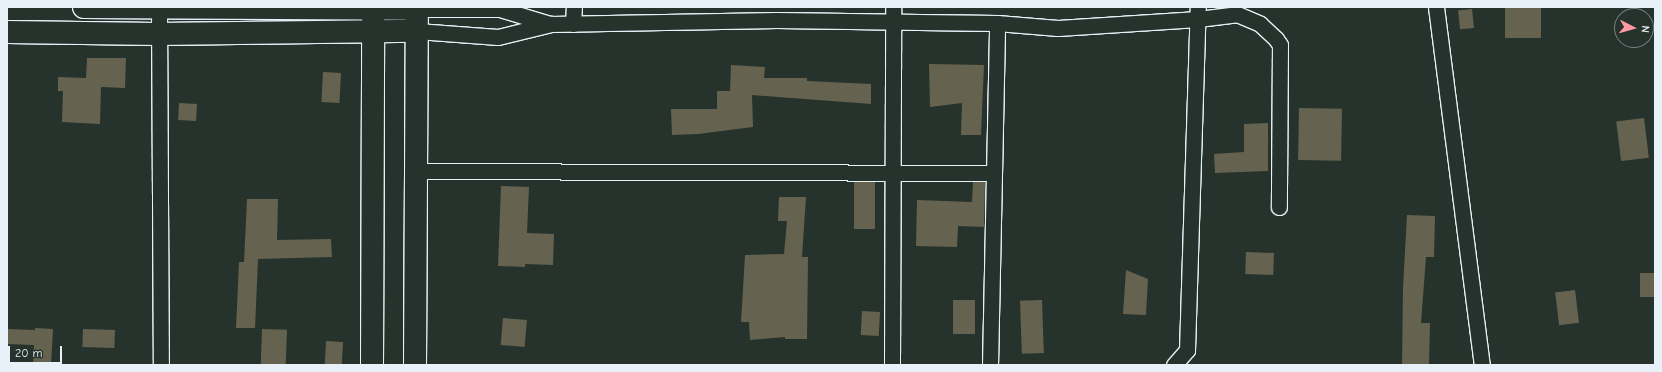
<!DOCTYPE html>
<style>
body{margin:0}
#map{position:relative;width:1662px;height:372px;overflow:hidden;background:#26332d;font-family:"Comic Neue",sans-serif}
div>[style]{position:absolute}
[style*='--x']{left:calc(var(--x)*1px);top:calc(var(--y)*1px);width:calc(var(--w)*1px);rotate:calc(var(--a)*1deg)}
.building>*{inset:0;background:#65634f;transform-origin:0 0}
.roads{filter:drop-shadow(1px 0 #e8f1f8) drop-shadow(-1px 0 #e8f1f8) drop-shadow(0 1px #e8f1f8) drop-shadow(0 -1px #e8f1f8)}
.street>*{height:15px;margin:-7.5px;padding:0 7.5px;transform-origin:7.5px;border-radius:7.5px;background:#26332d}
.secondary>*{height:22px;margin:-11px;padding:0 11px;transform-origin:11px;border-radius:11px;background:#26332d}
span{translate:-50% -50%;white-space:nowrap;text-align:center;line-height:1.15;-webkit-text-stroke:3px #26332d;paint-order:stroke}
.frame{position:absolute;inset:0;border:8px solid #e8f1f8;pointer-events:none}
.north{position:absolute;left:1614px;top:8px;width:40px;height:40px;box-sizing:border-box;background:#26332d;border:1px solid #747f7e;border-radius:50%;rotate:96deg;font-size:11px;font-weight:700;line-height:16px;text-align:center;color:#e8f1f8}
.north::after{content:'';display:block;margin:auto;width:14px;height:18px;background:#ff9aa2;clip-path:polygon(50% 0,100% 100%,50% 72%,0 100%)}
.scale{position:absolute;left:8px;top:346px;width:54px;height:18px;box-sizing:border-box;border:2px solid #e8f1f8;border-top:0;padding-left:5px;font-size:12px;line-height:14px;white-space:nowrap;color:#e8f1f8;-webkit-text-stroke:3px #26332d;paint-order:stroke}
</style>
<div id="map">
<div class="building">
<div style="left:1505px;top:7px;width:36px;height:31px"></div>
<div style="left:1472px;top:9px;width:19px;height:14px;rotate:84deg"></div>
<div style="clip-path:polygon(87px 58px,126px 58px,125px 88px,101px 87px,100px 124px,62px 122px,63px 91px,58px 91px,58px 77px,86px 78px)"></div>
<div style="clip-path:polygon(929px 64px,984px 65px,981px 135px,961px 135px,962px 103px,930px 107px)"></div>
<div style="clip-path:polygon(731px 65px,765px 67px,764px 78px,807px 78px,807px 81px,871px 84px,871px 104px,752px 95px,753px 127px,698px 134px,672px 135px,671px 109px,717px 109px,717px 91px,730px 91px)"></div>
<div style="left:323px;top:72px;width:18px;height:30px;rotate:3deg"></div>
<div style="left:179px;top:103px;width:18px;height:17px;rotate:3deg"></div>
<div style="left:1299px;top:108px;width:43px;height:52px;rotate:1deg"></div>
<div style="left:1644px;top:118px;width:40px;height:28px;rotate:83deg"></div>
<div style="clip-path:polygon(1268px 123px,1268px 171px,1215px 173px,1214px 154px,1244px 152px,1244px 124px)"></div>
<div style="left:854px;top:182px;width:21px;height:47px"></div>
<div style="clip-path:polygon(973px 182px,985px 182px,984px 227px,958px 226px,957px 247px,916px 246px,917px 200px,972px 202px)"></div>
<div style="clip-path:polygon(501px 186px,529px 187px,527px 233px,554px 234px,553px 265px,525px 264px,525px 267px,498px 266px)"></div>
<div style="clip-path:polygon(779px 197px,806px 197px,802px 257px,808px 257px,807px 339px,785px 339px,785px 337px,750px 340px,749px 322px,741px 322px,745px 255px,784px 254px,787px 221px,778px 221px)"></div>
<div style="clip-path:polygon(247px 199px,278px 199px,277px 240px,331px 239px,332px 257px,258px 259px,255px 328px,236px 328px,239px 262px,244px 262px)"></div>
<div style="clip-path:polygon(1407px 215px,1435px 216px,1434px 257px,1426px 257px,1421px 323px,1430px 323px,1429px 365px,1402px 365px,1403px 288px)"></div>
<div style="left:1246px;top:252px;width:28px;height:22px;rotate:2deg"></div>
<div style="clip-path:polygon(1126px 270px,1148px 279px,1146px 315px,1123px 314px)"></div>
<div style="left:1655px;top:273px;width:24px;height:15px;rotate:90deg"></div>
<div style="left:1575px;top:290px;width:33px;height:20px;rotate:83deg"></div>
<div style="left:953px;top:300px;width:22px;height:34px"></div>
<div style="left:1042px;top:300px;width:53px;height:22px;rotate:88deg"></div>
<div style="left:862px;top:311px;width:18px;height:24px;rotate:3deg"></div>
<div style="left:503px;top:318px;width:24px;height:27px;rotate:5deg"></div>
<div style="clip-path:polygon(35px 328px,53px 329px,51px 365px,33px 365px,34px 345px,7px 344px,7px 329px,35px 330px)"></div>
<div style="left:83px;top:329px;width:32px;height:18px;rotate:2deg"></div>
<div style="left:262px;top:329px;width:25px;height:36px;rotate:2deg"></div>
<div style="left:326px;top:341px;width:17px;height:24px;rotate:3deg"></div>
</div>
<div class="roads">
<div class="street">
<div style="--x:159;--y:7;--w:358;--a:89.7"></div>
<div style="--x:1436;--y:7;--w:361;--a:82.7"></div>
<div style="--x:417;--y:9;--w:83;--a:0"></div>
<div style="--x:500;--y:9;--w:52;--a:16.7"></div>
<div style="--x:573;--y:24;--w:17;--a:-87"></div>
<div style="--x:417;--y:31;--w:81;--a:4.2"></div>
<div style="--x:498;--y:37;--w:55;--a:-13.8"></div>
<div style="--x:551;--y:24;--w:226;--a:-1"></div>
<div style="--x:777;--y:20;--w:220;--a:0.8"></div>
<div style="--x:997;--y:23;--w:61;--a:4.7"></div>
<div style="--x:1058;--y:28;--w:140;--a:-3.7"></div>
<div style="--x:1198;--y:19;--w:39;--a:-7"></div>
<div style="--x:1237;--y:14;--w:25;--a:23"></div>
<div style="--x:1260;--y:24;--w:22;--a:43"></div>
<div style="--x:1276;--y:39;--w:7;--a:56"></div>
<div style="--x:1280;--y:45;--w:162;--a:90.4"></div>
<div style="--x:416;--y:171;--w:577;--a:0.2"></div>
<div style="--x:892;--y:365;--w:358;--a:-89.8"></div>
<div style="--x:990;--y:365;--w:342;--a:-88.8"></div>
<div style="--x:1174;--y:365;--w:20;--a:-49"></div>
<div style="--x:1187;--y:350;--w:343;--a:-88.2"></div>
</div>
<div class="secondary">
<div style="--x:84;--y:7;--w:333;--a:0.3"></div>
<div style="--x:7;--y:32;--w:151;--a:0.8"></div>
<div style="--x:158;--y:34;--w:259;--a:-0.7"></div>
<div style="--x:372;--y:365;--w:358;--a:-89.8"></div>
<div style="--x:415;--y:365;--w:358;--a:-89.7"></div>
</div>
</div>
<div class="frame"></div>
<div class="north">N</div>
<div class="scale">20 m</div>
</div>
